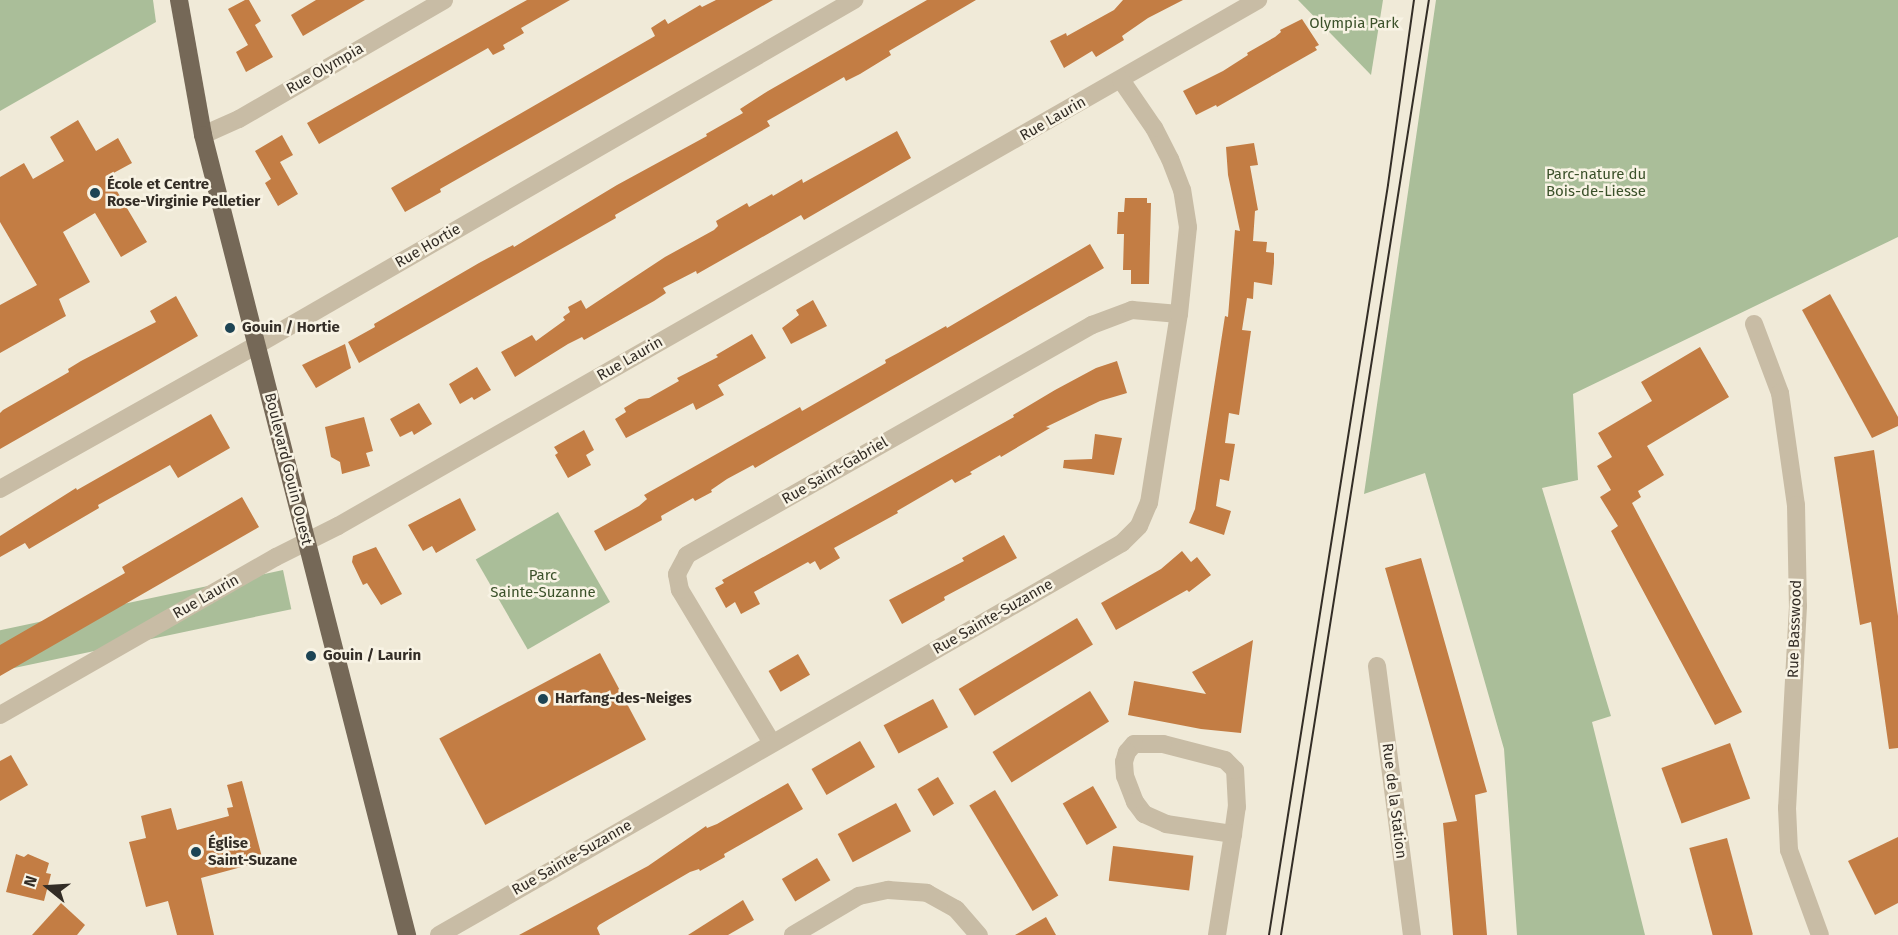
<!DOCTYPE html>
<meta charset="utf-8">
<style>
body{margin:0}
#map{position:relative;width:1898px;height:935px;overflow:hidden;background:#f0ead8;font-family:"Fira Sans",sans-serif}
div>[style]{position:absolute}
[style*='--x']{left:calc(var(--x)*1px);top:calc(var(--y)*1px);width:calc(var(--w)*1px);rotate:calc(var(--a)*1deg)}
.green>*{inset:0;background:#aabe99;transform-origin:0 0}
.building>*{inset:0;background:#c37d44;transform-origin:0 0}
.minor>*{height:18px;margin:-9px;padding:0 9px;transform-origin:9px;border-radius:9px;background:#c8bca5}
.major>*{height:18px;margin:-9px;padding:0 9px;transform-origin:9px;border-radius:9px;background:#756857}
.tram>*{height:1.5px;margin:-0.75px;padding:0 0.75px;transform-origin:0.75px;border-radius:0.75px;background:#332d26}
.dots>*{width:16px;height:16px;translate:-50% -50%;box-sizing:border-box;border:3px solid #f8f3e4;border-radius:50%}
span{translate:-50% -50%;white-space:nowrap;text-align:center;line-height:1.15;-webkit-text-stroke:5px #f8f3e4;paint-order:stroke}
.park-label{font-size:15px;color:#3b512a}
.street-label{font-size:15px;color:#332d26}
.poi-label{font-size:15px;color:#332d26;font-weight:700}
.left{translate:0 -50%;text-align:left}
.north{position:absolute;left:18px;top:857px;width:60px;height:60px;-webkit-text-stroke:4px #f8f3e4;paint-order:stroke;rotate:288deg;font-size:16px;font-weight:700;line-height:24px;text-align:center;color:#332d26}
.north::after{content:'';display:block;margin:auto;width:21px;height:27px;background:#332d26;clip-path:polygon(50% 0,100% 100%,50% 72%,0 100%)}
</style>
<div id="map">
<div class="green">
<div style="clip-path:polygon(0 0,153px 0,156px 22px,0 111px)"></div>
<div style="clip-path:polygon(1298px 0,1383px 0,1371px 75px)"></div>
<div style="clip-path:polygon(1436px 0,1898px 0,1898px 237px,1573px 394px,1578px 480px,1542px 488px,1611px 716px,1592px 722px,1645px 935px,1517px 935px,1504px 749px,1425px 473px,1364px 494px)"></div>
<div style="left:558px;top:512px;width:104px;height:95px;rotate:60deg"></div>
<div style="left:283px;top:570px;width:40px;height:322px;rotate:78deg"></div>
</div>
<div class="building">
<div style="clip-path:polygon(245px 0,249px 0,261px 21px,255px 25px,273px 57px,246px 72px,236px 52px,248px 45px,228px 9px)"></div>
<div style="clip-path:polygon(316px 0,365px 0,303px 36px,291px 15px)"></div>
<div style="clip-path:polygon(527px 0,570px 0,521px 28px,524px 33px,503px 45px,505px 49px,493px 55px,488px 48px,319px 144px,307px 123px)"></div>
<div style="clip-path:polygon(716px 0,773px 0,440px 189px,441px 192px,405px 212px,391px 188px,655px 36px,651px 28px,665px 19px,668px 24px,700px 5px,702px 7px)"></div>
<div style="clip-path:polygon(927px 0,976px 0,889px 51px,891px 55px,860px 74px,846px 81px,844px 77px,767px 121px,770px 126px,615px 215px,616px 218px,359px 363px,348px 342px,375px 327px,374px 324px,479px 263px,513px 245px,514px 247px,617px 185px,707px 136px,706px 134px,743px 113px,740px 109px,768px 91px)"></div>
<div style="clip-path:polygon(1123px 0,1183px 0,1148px 18px,1122px 36px,1124px 40px,1096px 57px,1092px 51px,1064px 68px,1050px 41px,1066px 33px,1067px 36px,1114px 10px)"></div>
<div style="clip-path:polygon(1302px 19px,1319px 45px,1315px 47px,1317px 50px,1217px 107px,1216px 105px,1196px 115px,1183px 91px,1223px 71px,1248px 55px,1247px 53px,1275px 37px,1281px 32px,1280px 30px)"></div>
<div style="clip-path:polygon(78px 120px,96px 151px,118px 138px,132px 163px,108px 176px,147px 242px,121px 257px,95px 213px,63px 232px,90px 282px,59px 299px,66px 316px,0 353px,0 305px,37px 285px,0 222px,0 177px,24px 163px,33px 179px,64px 161px,50px 137px)"></div>
<div style="clip-path:polygon(897px 131px,911px 158px,804px 220px,801px 215px,697px 274px,696px 271px,663px 288px,666px 293px,654px 301px,584px 340px,582px 337px,568px 344px,515px 377px,501px 352px,532px 335px,536px 341px,565px 320px,563px 317px,570px 312px,568px 307px,581px 300px,586px 309px,665px 257px,714px 230px,718px 226px,716px 221px,747px 203px,749px 207px,772px 194px,773px 196px,802px 179px,803px 183px)"></div>
<div style="clip-path:polygon(282px 135px,293px 155px,280px 162px,298px 194px,278px 206px,265px 183px,271px 179px,255px 151px)"></div>
<div style="clip-path:polygon(1254px 143px,1258px 165px,1250px 166px,1258px 210px,1255px 211px,1253px 241px,1267px 242px,1266px 252px,1274px 253px,1274px 263px,1272px 285px,1254px 282px,1253px 299px,1247px 298px,1242px 330px,1251px 331px,1239px 415px,1229px 413px,1225px 443px,1235px 444px,1229px 481px,1220px 479px,1216px 506px,1231px 511px,1224px 535px,1189px 523px,1195px 509px,1225px 316px,1228px 317px,1235px 230px,1240px 231px,1228px 175px,1226px 147px)"></div>
<div style="clip-path:polygon(1125px 198px,1147px 198px,1147px 203px,1151px 203px,1149px 284px,1131px 284px,1131px 270px,1123px 270px,1124px 234px,1117px 234px,1118px 212px,1124px 212px)"></div>
<div style="clip-path:polygon(1090px 244px,1104px 268px,772px 458px,755px 468px,753px 465px,727px 479px,711px 490px,712px 492px,695px 501px,693px 498px,661px 516px,662px 520px,605px 551px,594px 531px,639px 506px,647px 499px,644px 495px,800px 407px,802px 411px,886px 363px,885px 360px,898px 353px,946px 326px,947px 328px)"></div>
<div style="clip-path:polygon(1830px 294px,1898px 417px,1898px 426px,1872px 438px,1802px 310px)"></div>
<div style="clip-path:polygon(176px 296px,198px 336px,0 449px,0 413px,3px 410px,69px 372px,68px 369px,81px 361px,156px 322px,150px 311px)"></div>
<div style="clip-path:polygon(813px 300px,827px 326px,791px 344px,782px 328px,799px 315px,796px 310px)"></div>
<div style="clip-path:polygon(752px 334px,766px 358px,718px 385px,724px 395px,696px 410px,693px 403px,626px 438px,615px 419px,626px 412px,624px 408px,639px 399px,649px 398px,679px 381px,677px 378px,718px 357px,716px 355px)"></div>
<div style="clip-path:polygon(345px 344px,351px 368px,316px 388px,302px 365px)"></div>
<div style="clip-path:polygon(1700px 347px,1729px 397px,1647px 446px,1664px 475px,1638px 491px,1641px 497px,1632px 503px,1742px 712px,1715px 725px,1611px 531px,1618px 526px,1600px 497px,1611px 490px,1597px 466px,1612px 457px,1598px 433px,1652px 401px,1641px 382px)"></div>
<div style="clip-path:polygon(1117px 361px,1127px 393px,1100px 401px,1046px 427px,1050px 428px,1001px 457px,1000px 455px,970px 472px,972px 474px,955px 483px,952px 479px,897px 511px,898px 513px,834px 548px,840px 558px,820px 570px,815px 561px,810px 564px,808px 562px,754px 592px,760px 604px,741px 614px,735px 602px,726px 608px,715px 588px,724px 583px,722px 580px,1014px 417px,1013px 415px,1055px 390px,1096px 368px)"></div>
<div style="clip-path:polygon(477px 367px,491px 390px,474px 400px,472px 397px,460px 404px,449px 384px)"></div>
<div style="clip-path:polygon(419px 403px,432px 424px,414px 435px,412px 431px,400px 437px,390px 419px)"></div>
<div style="clip-path:polygon(211px 414px,230px 448px,178px 478px,170px 465px,98px 505px,99px 508px,29px 549px,25px 543px,0 557px,0 536px,76px 488px,77px 490px)"></div>
<div style="clip-path:polygon(364px 417px,373px 451px,366px 453px,370px 466px,342px 474px,340px 462px,331px 457px,325px 427px)"></div>
<div style="clip-path:polygon(584px 430px,594px 450px,586px 455px,591px 465px,568px 478px,555px 455px,558px 453px,554px 447px)"></div>
<div style="clip-path:polygon(1095px 434px,1122px 438px,1114px 475px,1063px 468px,1064px 460px,1092px 459px)"></div>
<div style="clip-path:polygon(1874px 450px,1898px 616px,1898px 748px,1889px 749px,1871px 622px,1860px 625px,1834px 457px)"></div>
<div style="clip-path:polygon(242px 497px,259px 527px,0 676px,0 645px,125px 573px,122px 567px)"></div>
<div style="clip-path:polygon(460px 498px,476px 530px,436px 553px,432px 546px,423px 551px,408px 525px)"></div>
<div style="clip-path:polygon(1004px 535px,1017px 558px,944px 597px,945px 600px,902px 624px,889px 600px,964px 561px,962px 558px)"></div>
<div style="clip-path:polygon(376px 547px,402px 594px,381px 605px,367px 583px,363px 585px,352px 562px,353px 556px)"></div>
<div style="clip-path:polygon(1182px 551px,1191px 562px,1197px 557px,1211px 575px,1189px 592px,1187px 590px,1116px 630px,1101px 603px,1161px 569px)"></div>
<div style="clip-path:polygon(1421px 558px,1487px 792px,1475px 795px,1487px 935px,1453px 935px,1443px 823px,1457px 821px,1385px 568px)"></div>
<div style="left:1077px;top:618px;width:31px;height:138px;rotate:59deg"></div>
<div style="clip-path:polygon(1253px 640px,1241px 733px,1201px 729px,1128px 715px,1134px 681px,1206px 694px,1192px 672px)"></div>
<div style="left:600px;top:653px;width:98px;height:182px;rotate:62deg"></div>
<div style="left:798px;top:654px;width:24px;height:34px;rotate:60deg"></div>
<div style="left:1090px;top:691px;width:36px;height:115px;rotate:58deg"></div>
<div style="left:933px;top:699px;width:32px;height:56px;rotate:62deg"></div>
<div style="left:860px;top:741px;width:30px;height:56px;rotate:60deg"></div>
<div style="left:1730px;top:743px;width:59px;height:73px;rotate:70deg"></div>
<div style="clip-path:polygon(11px 755px,28px 785px,0 801px,0 761px)"></div>
<div style="left:938px;top:777px;width:31px;height:24px;rotate:59deg"></div>
<div style="clip-path:polygon(242px 781px,263px 861px,201px 878px,214px 935px,177px 935px,168px 901px,146px 907px,129px 842px,146px 838px,141px 816px,171px 808px,177px 830px,229px 816px,227px 808px,233px 807px,227px 785px)"></div>
<div style="clip-path:polygon(788px 783px,803px 809px,724px 854px,725px 857px,700px 871px,699px 869px,690px 872px,599px 925px,597px 928px,600px 935px,519px 935px,648px 866px,706px 826px,707px 828px,717px 824px)"></div>
<div style="left:1093px;top:786px;width:48px;height:35px;rotate:60deg"></div>
<div style="left:995px;top:790px;width:123px;height:30px;rotate:59deg"></div>
<div style="left:896px;top:803px;width:32px;height:66px;rotate:62deg"></div>
<div style="clip-path:polygon(1898px 837px,1898px 903px,1875px 915px,1848px 861px)"></div>
<div style="left:1727px;top:838px;width:100px;height:39px;rotate:75deg"></div>
<div style="left:1113px;top:846px;width:81px;height:35px;rotate:7deg"></div>
<div style="clip-path:polygon(16px 854px,24px 857px,28px 854px,49px 863px,46px 873px,51px 874px,44px 901px,6px 892px)"></div>
<div style="left:817px;top:858px;width:26px;height:41px;rotate:59deg"></div>
<div style="clip-path:polygon(743px 900px,754px 920px,728px 935px,688px 935px)"></div>
<div style="clip-path:polygon(61px 903px,85px 925px,77px 935px,32px 935px)"></div>
<div style="clip-path:polygon(1046px 917px,1056px 935px,1015px 935px)"></div>
</div>
<div class="minor">
<div style="--x:203;--y:135;--w:39;--a:-24"></div>
<div style="--x:239;--y:119;--w:237;--a:-30.1"></div>
<div style="--x:1754;--y:324;--w:74;--a:69.4"></div>
<div style="--x:1780;--y:393;--w:113;--a:81.9"></div>
<div style="--x:1796;--y:505;--w:101;--a:88.9"></div>
<div style="--x:1798;--y:606;--w:202;--a:93.1"></div>
<div style="--x:1787;--y:808;--w:42;--a:87.3"></div>
<div style="--x:1789;--y:850;--w:90;--a:70"></div>
<div style="--x:0;--y:489;--w:295;--a:-29.3"></div>
<div style="--x:257;--y:345;--w:690;--a:-30.02"></div>
<div style="--x:1377;--y:666;--w:271;--a:82.6"></div>
<div style="--x:0;--y:715;--w:318;--a:-29.8"></div>
<div style="--x:276;--y:557;--w:69;--a:-26.6"></div>
<div style="--x:338;--y:526;--w:1060;--a:-29.76"></div>
<div style="--x:772;--y:743;--w:179;--a:-121"></div>
<div style="--x:680;--y:590;--w:16;--a:-101"></div>
<div style="--x:677;--y:574;--w:21;--a:-62"></div>
<div style="--x:687;--y:555;--w:466;--a:-29.6"></div>
<div style="--x:1092;--y:325;--w:43;--a:-20.6"></div>
<div style="--x:1132;--y:310;--w:47;--a:4.9"></div>
<div style="--x:439;--y:935;--w:787;--a:-29.85"></div>
<div style="--x:1122;--y:543;--w:24;--a:-45"></div>
<div style="--x:1139;--y:526;--w:25;--a:-67"></div>
<div style="--x:1149;--y:503;--w:191;--a:-81"></div>
<div style="--x:1179;--y:314;--w:87;--a:-84.1"></div>
<div style="--x:1188;--y:227;--w:37;--a:-99"></div>
<div style="--x:1182;--y:190;--w:33;--a:-111"></div>
<div style="--x:1170;--y:159;--w:35;--a:-117"></div>
<div style="--x:1154;--y:128;--w:58;--a:-124.5"></div>
<div style="--x:793;--y:935;--w:77;--a:-30.6"></div>
<div style="--x:859;--y:896;--w:30;--a:-12"></div>
<div style="--x:888;--y:890;--w:39;--a:4"></div>
<div style="--x:927;--y:893;--w:33;--a:29"></div>
<div style="--x:956;--y:909;--w:35;--a:49"></div>
<div style="--x:1217;--y:935;--w:102;--a:-81"></div>
<div style="--x:1233;--y:834;--w:27;--a:-82"></div>
<div style="--x:1237;--y:807;--w:37;--a:-93"></div>
<div style="--x:1235;--y:770;--w:14;--a:-135"></div>
<div style="--x:1225;--y:760;--w:64;--a:-165.5"></div>
<div style="--x:1163;--y:744;--w:29;--a:180"></div>
<div style="--x:1134;--y:744;--w:11;--a:131"></div>
<div style="--x:1127;--y:752;--w:10;--a:107"></div>
<div style="--x:1124;--y:762;--w:14;--a:86"></div>
<div style="--x:1125;--y:776;--w:28;--a:69"></div>
<div style="--x:1135;--y:802;--w:15;--a:53"></div>
<div style="--x:1144;--y:814;--w:24;--a:24"></div>
<div style="--x:1166;--y:824;--w:68;--a:8.5"></div>
</div>
<div class="major">
<div style="--x:179;--y:0;--w:137;--a:79.9"></div>
<div style="--x:203;--y:135;--w:826;--a:75.69"></div>
</div>
<div class="tram">
<div style="--x:1269;--y:935;--w:759;--a:-80.98"></div>
<div style="--x:1388;--y:185;--w:187;--a:-82"></div>
<div style="--x:1281;--y:935;--w:947;--a:-81.01"></div>
</div>
<div class="dots">
<div style="left:95px;top:193px;background:#1d4454"></div>
<div style="left:230px;top:328px;background:#1d4454"></div>
<div style="left:311px;top:656px;background:#1d4454"></div>
<div style="left:543px;top:699px;background:#1d4454"></div>
<div style="left:196px;top:852px;background:#1d4454"></div>
</div>
<div class="park-label">
<span style="left:1354px;top:24px">Olympia Park</span>
<span style="left:1596px;top:183px">Parc-nature du<br>Bois-de-Liesse</span>
<span style="left:543px;top:584px">Parc<br>Sainte-Suzanne</span>
</div>
<div class="street-label">
<span style="left:325px;top:69px;rotate:-30deg">Rue Olympia</span>
<span style="left:1053px;top:119px;rotate:-30deg">Rue Laurin</span>
<span style="left:428px;top:246px;rotate:-30deg">Rue Hortie</span>
<span style="left:630px;top:359px;rotate:-30deg">Rue Laurin</span>
<span style="left:288px;top:469px;rotate:76deg">Boulevard Gouin Ouest</span>
<span style="left:835px;top:471px;rotate:-30deg">Rue Saint-Gabriel</span>
<span style="left:206px;top:597px;rotate:-30deg">Rue Laurin</span>
<span style="left:993px;top:617px;rotate:-30deg">Rue Sainte-Suzanne</span>
<span style="left:1795px;top:629px;rotate:-88deg">Rue Basswood</span>
<span style="left:1394px;top:801px;rotate:83deg">Rue de la Station</span>
<span style="left:572px;top:858px;rotate:-30deg">Rue Sainte-Suzanne</span>
</div>
<div class="poi-label">
<span class="left" style="left:107px;top:193px">École et Centre<br>Rose-Virginie Pelletier</span>
<span class="left" style="left:242px;top:328px">Gouin / Hortie</span>
<span class="left" style="left:323px;top:656px">Gouin / Laurin</span>
<span class="left" style="left:555px;top:699px">Harfang-des-Neiges</span>
<span class="left" style="left:208px;top:852px">Église<br>Saint-Suzane</span>
</div>
<div class="north">N</div>
</div>
